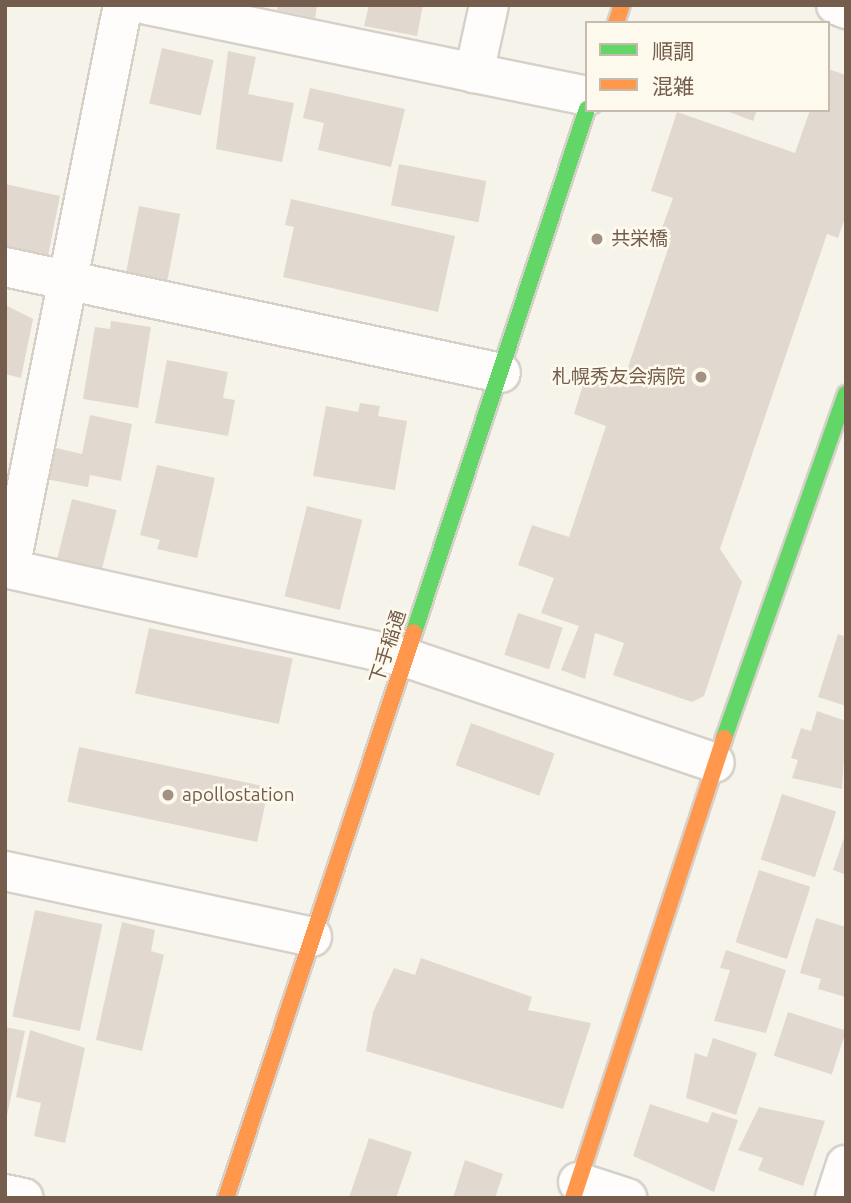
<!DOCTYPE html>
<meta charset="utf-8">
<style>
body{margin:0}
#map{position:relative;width:851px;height:1203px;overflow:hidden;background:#f6f3eb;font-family:Ubuntu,"Noto Sans JP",sans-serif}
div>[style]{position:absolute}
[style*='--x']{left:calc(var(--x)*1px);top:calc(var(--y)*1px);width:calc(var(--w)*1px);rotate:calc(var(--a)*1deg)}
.building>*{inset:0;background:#e1d9d0;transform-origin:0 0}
.roads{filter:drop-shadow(2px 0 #d6d0c9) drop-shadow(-2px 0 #d6d0c9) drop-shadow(0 2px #d6d0c9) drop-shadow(0 -2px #d6d0c9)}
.street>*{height:38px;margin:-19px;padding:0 19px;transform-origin:19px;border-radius:19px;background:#fefdfc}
.fast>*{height:16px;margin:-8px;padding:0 8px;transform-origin:8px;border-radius:8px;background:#63d668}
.slow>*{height:16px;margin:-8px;padding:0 8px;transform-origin:8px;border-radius:8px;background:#ff974d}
.dots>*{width:19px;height:19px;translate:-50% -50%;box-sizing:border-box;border:4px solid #fef9ed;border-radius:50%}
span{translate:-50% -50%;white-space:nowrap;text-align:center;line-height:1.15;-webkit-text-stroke:5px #fef9ed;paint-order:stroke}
.poi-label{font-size:19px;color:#745d4c}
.left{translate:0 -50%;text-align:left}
.right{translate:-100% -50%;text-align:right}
.street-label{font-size:19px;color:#745d4c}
.frame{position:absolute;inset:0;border:7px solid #745d4c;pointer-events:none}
.legend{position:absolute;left:585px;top:21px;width:245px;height:91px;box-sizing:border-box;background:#fef9ed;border:2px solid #c7bbad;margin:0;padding:9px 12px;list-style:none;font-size:21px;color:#745d4c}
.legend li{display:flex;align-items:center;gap:14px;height:35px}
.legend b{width:35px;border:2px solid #c7bbad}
</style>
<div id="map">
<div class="building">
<div style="clip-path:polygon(278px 5px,317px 5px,315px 18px,277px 10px)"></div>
<div style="clip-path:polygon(369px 5px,423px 5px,417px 36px,364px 26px)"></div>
<div style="left:162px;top:48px;width:53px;height:57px;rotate:13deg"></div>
<div style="clip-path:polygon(228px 51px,256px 57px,248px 94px,294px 103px,282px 162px,216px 149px)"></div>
<div style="clip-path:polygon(828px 69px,846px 75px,846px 215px,838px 238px,827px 234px,720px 549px,742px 582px,704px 696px,692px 702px,613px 675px,624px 643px,595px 633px,585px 679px,561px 670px,579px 626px,541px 613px,554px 578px,518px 565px,532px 525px,569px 537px,606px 426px,574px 414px,586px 375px,621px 388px,671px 240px,659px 236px,673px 198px,651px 191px,677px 112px,795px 153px,810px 110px,828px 110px)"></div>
<div style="clip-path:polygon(310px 88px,405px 109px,391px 167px,318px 150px,324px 123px,303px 118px)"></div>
<div style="clip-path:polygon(724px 110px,757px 110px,753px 121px)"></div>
<div style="left:399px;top:164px;width:89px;height:42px;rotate:11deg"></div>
<div style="clip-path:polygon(5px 184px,60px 196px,48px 256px,5px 247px)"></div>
<div style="clip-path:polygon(291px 199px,455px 236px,438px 312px,283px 277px,294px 227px,285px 225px)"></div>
<div style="left:139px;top:206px;width:42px;height:69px;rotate:11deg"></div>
<div style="clip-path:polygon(5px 305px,33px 319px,21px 378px,5px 374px)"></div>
<div style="clip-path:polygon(111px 321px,151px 327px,138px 408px,83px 399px,95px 327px,110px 329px)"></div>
<div style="clip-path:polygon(167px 360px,228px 372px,223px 398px,235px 400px,228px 436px,155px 423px)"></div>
<div style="clip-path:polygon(360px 403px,380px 406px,378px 416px,407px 421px,395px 490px,313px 476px,326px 406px,358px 412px)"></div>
<div style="clip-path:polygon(90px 415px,132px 424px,121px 481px,90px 475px,88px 487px,45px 479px,52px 447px,82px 454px)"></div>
<div style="clip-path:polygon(157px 465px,215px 478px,197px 558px,157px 549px,160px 540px,140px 535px)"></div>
<div style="left:72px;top:499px;width:46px;height:61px;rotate:14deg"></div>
<div style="left:307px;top:506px;width:57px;height:93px;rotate:14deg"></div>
<div style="left:518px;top:613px;width:47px;height:44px;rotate:18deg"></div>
<div style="left:149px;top:628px;width:147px;height:67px;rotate:12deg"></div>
<div style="clip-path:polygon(838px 634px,846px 637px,846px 706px,818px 697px)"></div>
<div style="clip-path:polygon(817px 711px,846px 721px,842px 789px,792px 778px,798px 760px,791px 758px,801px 728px,811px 731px)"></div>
<div style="left:471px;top:723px;width:89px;height:45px;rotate:20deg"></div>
<div style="left:79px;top:747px;width:194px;height:56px;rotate:12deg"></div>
<div style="left:782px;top:794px;width:57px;height:69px;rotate:18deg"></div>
<div style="clip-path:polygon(845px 835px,846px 835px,846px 875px,833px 870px)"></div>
<div style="left:759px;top:870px;width:54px;height:76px;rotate:18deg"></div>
<div style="left:35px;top:910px;width:69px;height:109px;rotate:12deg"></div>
<div style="clip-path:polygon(816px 918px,846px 927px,846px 997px,818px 989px,821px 979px,800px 973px)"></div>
<div style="clip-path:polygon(122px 922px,155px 930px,151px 951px,164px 955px,142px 1051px,96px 1040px)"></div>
<div style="clip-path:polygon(726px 950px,786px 970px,766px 1033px,714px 1021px,730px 970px,720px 968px)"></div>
<div style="clip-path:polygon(421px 958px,532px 997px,528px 1010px,591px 1023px,563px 1109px,366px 1051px,373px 1012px,394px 968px,415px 975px)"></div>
<div style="left:788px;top:1012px;width:61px;height:46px;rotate:18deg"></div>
<div style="clip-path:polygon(5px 1027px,25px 1031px,6px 1120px,5px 1120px)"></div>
<div style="clip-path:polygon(30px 1030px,85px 1048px,65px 1143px,34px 1136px,41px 1103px,16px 1097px)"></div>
<div style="clip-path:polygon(713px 1038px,757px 1053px,736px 1115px,686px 1098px,695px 1053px,707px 1057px)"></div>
<div style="clip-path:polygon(650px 1104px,708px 1123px,712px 1112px,738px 1120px,714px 1192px,633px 1156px)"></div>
<div style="clip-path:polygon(759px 1107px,825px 1121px,803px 1186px,758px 1170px,763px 1158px,738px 1150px)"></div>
<div style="clip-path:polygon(369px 1138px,412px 1152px,396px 1198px,349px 1198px)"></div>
<div style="clip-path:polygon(465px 1160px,503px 1174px,495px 1198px,453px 1198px)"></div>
</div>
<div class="roads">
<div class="street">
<div style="--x:147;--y:5;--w:334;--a:11.7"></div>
<div style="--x:489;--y:5;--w:70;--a:102.4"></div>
<div style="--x:474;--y:73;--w:115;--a:11.5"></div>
<div style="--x:836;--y:5;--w:11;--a:22"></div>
<div style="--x:5;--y:267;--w:507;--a:12.06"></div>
<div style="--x:5;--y:568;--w:412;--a:12.6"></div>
<div style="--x:407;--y:658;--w:325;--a:18.8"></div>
<div style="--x:10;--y:569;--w:575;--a:-78.67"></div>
<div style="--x:5;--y:871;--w:314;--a:12.1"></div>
<div style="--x:578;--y:1182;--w:52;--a:18.1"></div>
<div style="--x:5;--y:1194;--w:19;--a:12"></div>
<div style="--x:835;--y:1198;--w:35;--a:-72"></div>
</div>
<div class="fast">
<div style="--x:414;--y:632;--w:551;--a:-71.7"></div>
<div style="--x:724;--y:738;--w:365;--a:-70.5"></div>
</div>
<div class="slow">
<div style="--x:616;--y:23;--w:19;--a:-72"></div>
<div style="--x:226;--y:1198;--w:596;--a:-71.63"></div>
<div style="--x:573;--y:1198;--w:484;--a:-71.8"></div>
</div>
</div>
<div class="dots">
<div style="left:597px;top:239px;background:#a29284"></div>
<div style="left:701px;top:377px;background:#a29284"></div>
<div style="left:168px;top:795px;background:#a29284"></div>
</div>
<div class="poi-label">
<span class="left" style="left:611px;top:239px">共栄橋</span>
<span class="right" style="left:685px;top:377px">札幌秀友会病院</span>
<span class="left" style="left:182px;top:795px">apollostation</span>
</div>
<div class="street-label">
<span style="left:388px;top:647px;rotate:-72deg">下手稲通</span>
</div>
<div class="frame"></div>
<ul class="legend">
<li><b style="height:9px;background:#63d668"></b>順調</li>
<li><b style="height:9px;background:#ff974d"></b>混雑</li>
</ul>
</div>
